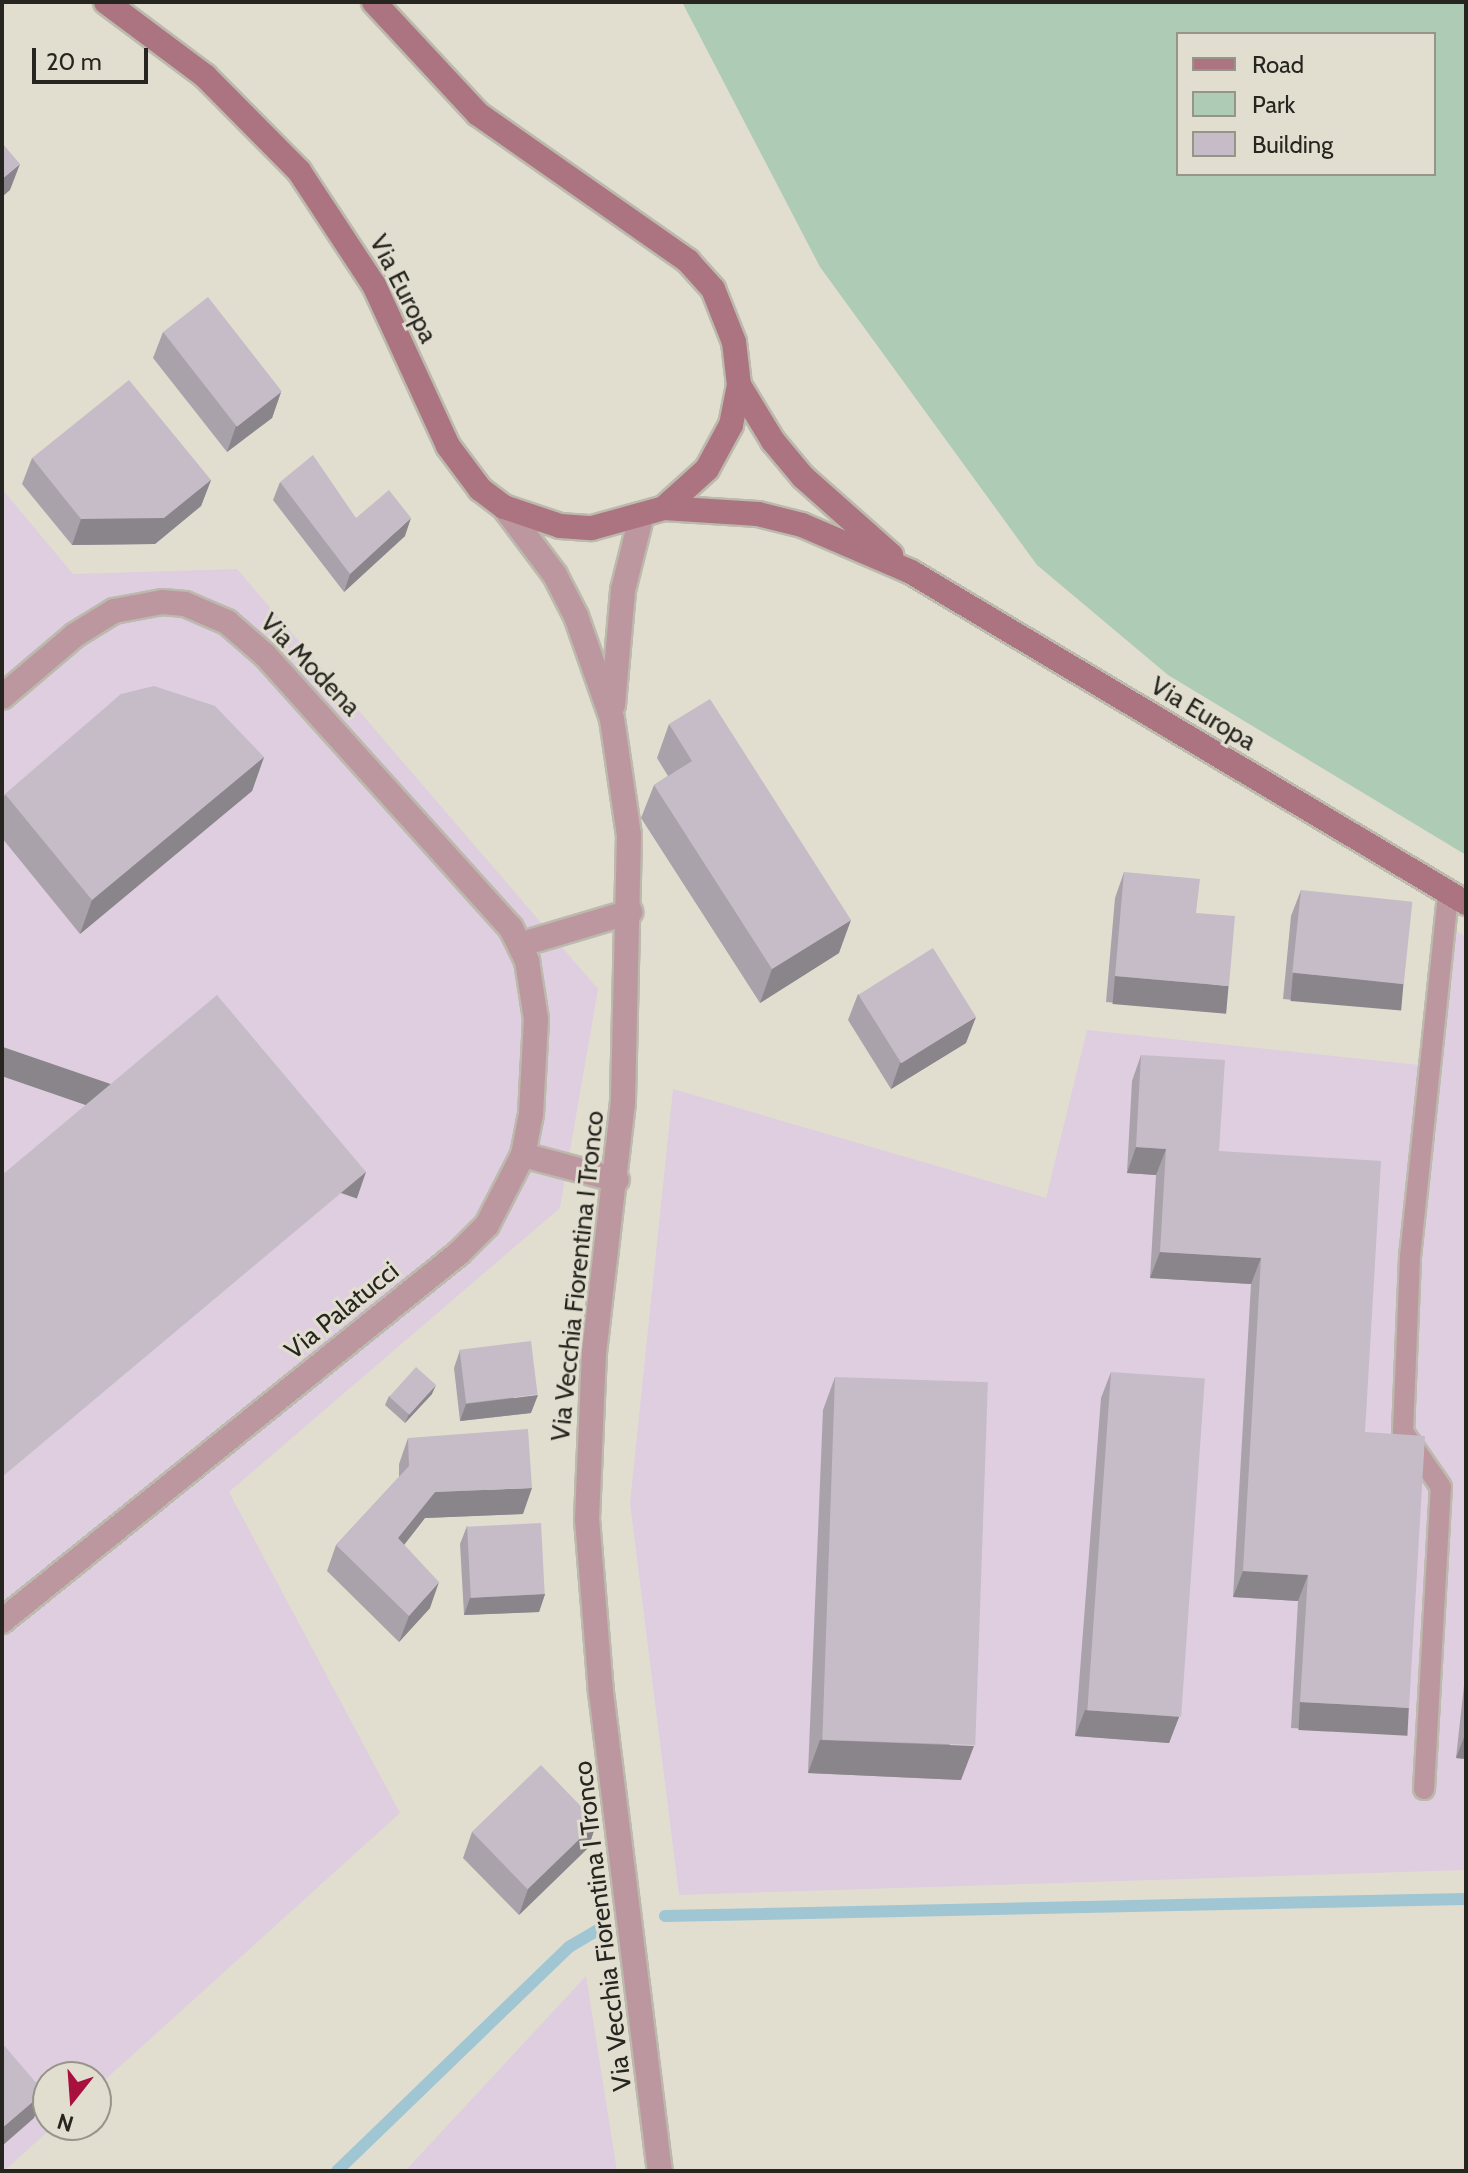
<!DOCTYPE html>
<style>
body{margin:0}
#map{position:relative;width:1468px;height:2173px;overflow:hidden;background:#e1ded0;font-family:Cabin,sans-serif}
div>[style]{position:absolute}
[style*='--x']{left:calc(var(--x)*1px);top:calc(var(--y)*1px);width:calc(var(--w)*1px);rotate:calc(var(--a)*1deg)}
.industrial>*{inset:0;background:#decee0}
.green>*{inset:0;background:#aecbb6}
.stream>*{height:12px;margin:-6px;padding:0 6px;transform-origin:6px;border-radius:6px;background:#a0c6d3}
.roads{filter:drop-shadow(2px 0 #bcb9ad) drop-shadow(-2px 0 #bcb9ad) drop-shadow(0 2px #bcb9ad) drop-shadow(0 -2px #bcb9ad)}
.service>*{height:20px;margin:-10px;padding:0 10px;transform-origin:10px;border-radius:10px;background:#bd979f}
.minor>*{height:24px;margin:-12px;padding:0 12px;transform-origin:12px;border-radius:12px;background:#bd979f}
.tertiary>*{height:24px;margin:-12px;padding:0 12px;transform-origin:12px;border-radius:12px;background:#bd979f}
.secondary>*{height:24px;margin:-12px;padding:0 12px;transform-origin:12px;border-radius:12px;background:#ab7480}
.wall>*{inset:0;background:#a9a2ab}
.shaded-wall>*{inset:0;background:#8a848b;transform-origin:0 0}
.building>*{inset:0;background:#c5bcc7;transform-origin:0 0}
span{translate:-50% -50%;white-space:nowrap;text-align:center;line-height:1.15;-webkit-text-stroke:6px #e1ded0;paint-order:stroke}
.street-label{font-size:26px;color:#272520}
.frame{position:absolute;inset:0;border:4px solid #272520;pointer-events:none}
.legend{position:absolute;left:1176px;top:32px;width:260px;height:144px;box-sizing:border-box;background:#e1ded0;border:2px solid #97948a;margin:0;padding:10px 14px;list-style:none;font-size:24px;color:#272520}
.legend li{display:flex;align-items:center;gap:16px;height:40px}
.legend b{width:40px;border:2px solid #97948a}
.north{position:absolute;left:32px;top:2061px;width:80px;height:80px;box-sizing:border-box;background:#e1ded0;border:2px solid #97948a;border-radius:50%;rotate:197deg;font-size:22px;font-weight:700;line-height:32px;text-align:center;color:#272520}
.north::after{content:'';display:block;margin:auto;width:28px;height:36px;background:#a8103e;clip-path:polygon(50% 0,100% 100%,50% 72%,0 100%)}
.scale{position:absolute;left:32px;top:48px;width:116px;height:36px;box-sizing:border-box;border:4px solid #272520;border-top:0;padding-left:10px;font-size:24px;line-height:28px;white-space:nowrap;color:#272520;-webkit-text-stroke:6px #e1ded0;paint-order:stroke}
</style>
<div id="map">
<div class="industrial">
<div style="clip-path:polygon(2px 489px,73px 574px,237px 569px,598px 989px,560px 1208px,229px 1492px,400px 1813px,96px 2088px,96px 2077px,48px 2077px,48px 2125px,55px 2125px,4px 2171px)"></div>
<div style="clip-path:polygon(1436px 919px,1466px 937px,1466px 1870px,679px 1895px,630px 1503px,673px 1089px,1046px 1198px,1087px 1030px,1419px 1065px)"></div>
<div style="clip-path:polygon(586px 1976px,617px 2171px,405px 2171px)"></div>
</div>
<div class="green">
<div style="clip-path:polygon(evenodd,682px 2px,1466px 2px,1466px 855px,1168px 675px,1037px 565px,820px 267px,682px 2px,1178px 34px,1434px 34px,1434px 174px,1178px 174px,1178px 34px)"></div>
</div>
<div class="stream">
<div style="--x:665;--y:1916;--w:801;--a:-1.22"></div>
<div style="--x:337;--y:2171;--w:322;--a:-44"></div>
<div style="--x:569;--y:1947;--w:43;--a:-30.7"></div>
</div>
<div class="roads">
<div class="service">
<div style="--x:1424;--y:1789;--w:302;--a:-86.8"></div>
<div style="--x:1441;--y:1487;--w:67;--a:-124.6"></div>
<div style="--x:1403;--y:1432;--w:175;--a:-87.7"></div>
<div style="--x:1410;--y:1257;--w:366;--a:-84"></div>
</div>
<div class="minor">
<div style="--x:2;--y:697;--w:96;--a:-40.3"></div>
<div style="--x:75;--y:635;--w:46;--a:-31.6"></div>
<div style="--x:114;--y:611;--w:49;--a:-10.6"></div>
<div style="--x:162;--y:602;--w:23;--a:5"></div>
<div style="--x:185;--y:604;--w:46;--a:23.2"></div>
<div style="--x:227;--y:622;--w:50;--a:41"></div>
<div style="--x:265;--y:655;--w:367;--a:48"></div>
<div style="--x:511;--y:928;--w:37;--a:64"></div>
<div style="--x:527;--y:961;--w:59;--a:81.2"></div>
<div style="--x:536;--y:1019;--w:95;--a:93"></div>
<div style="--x:531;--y:1114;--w:42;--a:101"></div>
<div style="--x:523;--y:1155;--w:79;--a:117.2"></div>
<div style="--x:487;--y:1225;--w:40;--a:135"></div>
<div style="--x:459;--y:1253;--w:587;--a:141.16"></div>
<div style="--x:522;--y:944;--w:113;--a:-16.5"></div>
<div style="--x:523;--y:1155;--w:97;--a:14.9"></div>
</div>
<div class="tertiary">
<div style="--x:504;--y:507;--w:85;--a:53.1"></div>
<div style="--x:555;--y:575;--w:46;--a:62.9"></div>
<div style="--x:576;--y:616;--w:109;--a:70.7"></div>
<div style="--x:612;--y:719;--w:117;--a:81.7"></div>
<div style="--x:629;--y:835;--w:267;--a:91.3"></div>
<div style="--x:623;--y:1102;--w:252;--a:96.6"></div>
<div style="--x:594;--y:1352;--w:167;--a:92.4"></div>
<div style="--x:587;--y:1519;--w:174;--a:85.4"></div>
<div style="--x:601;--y:1692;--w:483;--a:83"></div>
<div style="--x:613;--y:705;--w:115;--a:-85"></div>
<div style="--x:623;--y:590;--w:74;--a:-76"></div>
</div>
<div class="secondary">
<div style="--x:106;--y:2;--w:124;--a:36.8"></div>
<div style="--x:205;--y:76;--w:134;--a:45.3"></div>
<div style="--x:299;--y:171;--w:136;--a:56.7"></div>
<div style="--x:374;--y:285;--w:177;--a:65.3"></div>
<div style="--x:448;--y:446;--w:54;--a:53.3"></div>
<div style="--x:480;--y:489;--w:30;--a:37"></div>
<div style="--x:504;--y:507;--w:59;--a:18.7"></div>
<div style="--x:560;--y:526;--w:32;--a:4"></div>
<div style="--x:592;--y:528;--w:75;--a:-15.5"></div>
<div style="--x:664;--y:508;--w:58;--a:-42.2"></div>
<div style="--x:707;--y:469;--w:50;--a:-61.4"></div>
<div style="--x:731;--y:425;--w:41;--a:-78.7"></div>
<div style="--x:739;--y:385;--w:43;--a:-96.6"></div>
<div style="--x:734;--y:342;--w:57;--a:-111.6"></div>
<div style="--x:713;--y:289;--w:38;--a:-132"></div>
<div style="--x:688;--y:261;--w:256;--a:-145"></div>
<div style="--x:478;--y:114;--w:153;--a:-132.9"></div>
<div style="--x:739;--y:385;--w:66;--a:58.7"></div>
<div style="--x:773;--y:441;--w:47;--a:50.2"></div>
<div style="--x:803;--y:477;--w:118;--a:41.6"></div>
<div style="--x:664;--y:508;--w:94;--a:3.7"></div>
<div style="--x:758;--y:514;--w:45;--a:14"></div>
<div style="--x:802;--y:525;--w:119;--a:23.3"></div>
<div style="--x:911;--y:572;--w:646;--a:30.81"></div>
</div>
</div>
<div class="wall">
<div style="clip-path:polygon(163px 332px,281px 392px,272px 418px,227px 452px,153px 358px)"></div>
<div style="clip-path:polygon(32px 458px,211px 480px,201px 506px,155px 544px,72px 545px,22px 484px)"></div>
<div style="clip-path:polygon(280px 482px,356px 518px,405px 536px,344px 592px,273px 500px)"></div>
<div style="clip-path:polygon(669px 724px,839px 953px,760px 1003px,641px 818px,654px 785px,668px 776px,657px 758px)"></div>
<div style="clip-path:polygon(264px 757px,252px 791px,80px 934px,2px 838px,2px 803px,5px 794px)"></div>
<div style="clip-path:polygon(1124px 872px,1196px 913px,1220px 1012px,1106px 1002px,1115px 898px)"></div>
<div style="clip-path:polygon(1301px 890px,1395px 1009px,1283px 999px,1291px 916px)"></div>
<div style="clip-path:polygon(858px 994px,966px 1043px,891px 1089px,848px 1020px)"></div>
<div style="clip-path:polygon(1141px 1055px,1219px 1151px,1365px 1432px,1399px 1734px,1291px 1728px,1298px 1601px,1233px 1597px,1251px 1284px,1150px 1278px,1156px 1175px,1127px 1173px,1132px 1081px)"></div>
<div style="clip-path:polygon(460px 1350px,531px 1413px,460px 1421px,454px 1368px)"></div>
<div style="clip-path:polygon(1111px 1372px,1179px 1717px,1169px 1743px,1075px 1736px,1101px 1398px)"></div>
<div style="clip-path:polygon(835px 1377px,961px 1780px,808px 1773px,823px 1410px)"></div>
<div style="clip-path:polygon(432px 1394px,405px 1423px,385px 1405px,389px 1396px)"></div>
<div style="clip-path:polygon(408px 1438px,523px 1514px,425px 1518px,404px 1545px,430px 1608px,399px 1642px,327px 1571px,336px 1545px,399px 1477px,399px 1464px)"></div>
<div style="clip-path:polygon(467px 1526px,545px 1594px,539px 1612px,464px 1615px,460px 1544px)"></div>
<div style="clip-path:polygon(1466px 1667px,1466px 1759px,1456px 1758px)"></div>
<div style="clip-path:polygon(597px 1822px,588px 1848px,519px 1915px,463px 1858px,472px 1832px)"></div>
</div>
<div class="shaded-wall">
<div style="clip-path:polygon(20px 164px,10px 190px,2px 197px,2px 179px)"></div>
<div style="clip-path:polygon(281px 392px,272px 418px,227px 452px,236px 426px)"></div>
<div style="clip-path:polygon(211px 480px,201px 506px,155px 544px,72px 545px,81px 519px)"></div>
<div style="clip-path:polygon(411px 518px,405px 536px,344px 592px,350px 574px)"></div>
<div style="clip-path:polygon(264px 757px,252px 791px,80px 934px,92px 900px)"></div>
<div style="clip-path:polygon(851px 920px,839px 953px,760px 1003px,772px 969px)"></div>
<div style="left:1293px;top:973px;width:111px;height:28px;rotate:5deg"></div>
<div style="left:1115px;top:976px;width:114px;height:28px;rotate:5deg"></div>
<div style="clip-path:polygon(976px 1017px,966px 1043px,891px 1089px,900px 1063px)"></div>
<div style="clip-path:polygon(1136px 1147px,1166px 1149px,1156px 1175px,1127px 1173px)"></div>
<div style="left:366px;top:1172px;width:28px;height:475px;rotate:109deg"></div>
<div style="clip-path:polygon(1160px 1252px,1261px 1258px,1251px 1284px,1150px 1278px)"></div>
<div style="clip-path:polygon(436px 1385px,432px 1394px,405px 1423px,409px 1414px)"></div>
<div style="clip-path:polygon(538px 1395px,531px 1413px,460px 1421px,466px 1404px)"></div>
<div style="clip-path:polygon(532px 1488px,523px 1514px,425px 1518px,389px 1564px,398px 1538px,435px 1492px)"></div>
<div style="clip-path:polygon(1243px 1571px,1308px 1575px,1298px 1601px,1233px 1597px)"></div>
<div style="clip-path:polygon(439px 1582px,430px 1608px,399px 1642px,409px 1616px)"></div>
<div style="clip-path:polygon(545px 1594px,539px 1612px,464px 1615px,470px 1598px)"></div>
<div style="left:1300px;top:1702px;width:109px;height:28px;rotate:3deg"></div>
<div style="clip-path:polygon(1085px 1710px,1179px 1717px,1169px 1743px,1075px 1736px)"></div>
<div style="clip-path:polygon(1466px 1732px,1466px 1759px,1456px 1758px)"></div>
<div style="clip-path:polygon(820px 1740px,974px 1746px,961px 1780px,808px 1773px)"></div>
<div style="clip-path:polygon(597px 1822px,588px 1848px,519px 1915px,528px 1889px)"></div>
<div style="clip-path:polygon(44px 2092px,34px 2118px,2px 2146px,2px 2128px)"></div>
</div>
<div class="building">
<div style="clip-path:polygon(2px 143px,20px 164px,2px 179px)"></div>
<div style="left:208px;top:297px;width:120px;height:57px;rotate:52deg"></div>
<div style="clip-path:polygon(129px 380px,211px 480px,164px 518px,81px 519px,32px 458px)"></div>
<div style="clip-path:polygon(313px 455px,356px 518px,389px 490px,411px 518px,350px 574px,280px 482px)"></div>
<div style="clip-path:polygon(154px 686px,215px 706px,264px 757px,92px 900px,5px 794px,121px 694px)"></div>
<div style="clip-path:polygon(710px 699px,851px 920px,772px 969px,654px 785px,692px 761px,669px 724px)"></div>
<div style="clip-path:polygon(1124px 872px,1200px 879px,1196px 913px,1235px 916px,1229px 986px,1115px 976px)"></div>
<div style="left:1301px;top:890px;width:112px;height:83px;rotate:6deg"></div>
<div style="left:933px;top:948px;width:81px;height:88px;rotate:58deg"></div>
<div style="clip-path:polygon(217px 995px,366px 1172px,2px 1477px,2px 1175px)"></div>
<div style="clip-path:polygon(1141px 1055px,1225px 1060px,1219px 1151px,1381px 1161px,1365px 1432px,1425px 1436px,1409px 1708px,1300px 1702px,1308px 1575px,1243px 1571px,1261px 1258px,1160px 1252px,1166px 1149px,1136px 1147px)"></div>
<div style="left:531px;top:1341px;width:54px;height:72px;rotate:83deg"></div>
<div style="left:416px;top:1367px;width:27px;height:40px;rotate:42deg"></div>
<div style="left:1111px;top:1372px;width:94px;height:339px;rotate:4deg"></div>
<div style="left:835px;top:1377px;width:153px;height:363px;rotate:2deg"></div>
<div style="clip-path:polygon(528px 1429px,532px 1488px,435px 1492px,398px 1538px,439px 1582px,409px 1616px,336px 1545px,409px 1466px,408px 1438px)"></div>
<div style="left:541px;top:1523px;width:71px;height:74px;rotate:87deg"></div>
<div style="left:541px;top:1765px;width:80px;height:96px;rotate:46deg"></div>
<div style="clip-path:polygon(2px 2043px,44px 2092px,2px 2128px)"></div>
</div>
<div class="street-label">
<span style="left:403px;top:289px;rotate:63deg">Via Europa</span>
<span style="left:310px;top:665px;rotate:46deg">Via Modena</span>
<span style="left:1203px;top:714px;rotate:31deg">Via Europa</span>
<span style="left:578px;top:1276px;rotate:-84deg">Via Vecchia Fiorentina I Tronco</span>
<span style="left:342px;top:1311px;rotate:-39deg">Via Palatucci</span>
<span style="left:603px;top:1926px;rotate:-97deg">Via Vecchia Fiorentina I Tronco</span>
</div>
<div class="frame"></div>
<ul class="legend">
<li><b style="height:10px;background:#ab7480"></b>Road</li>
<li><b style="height:22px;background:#aecbb6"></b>Park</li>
<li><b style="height:22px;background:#c5bcc7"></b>Building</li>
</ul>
<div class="north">N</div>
<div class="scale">20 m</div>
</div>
